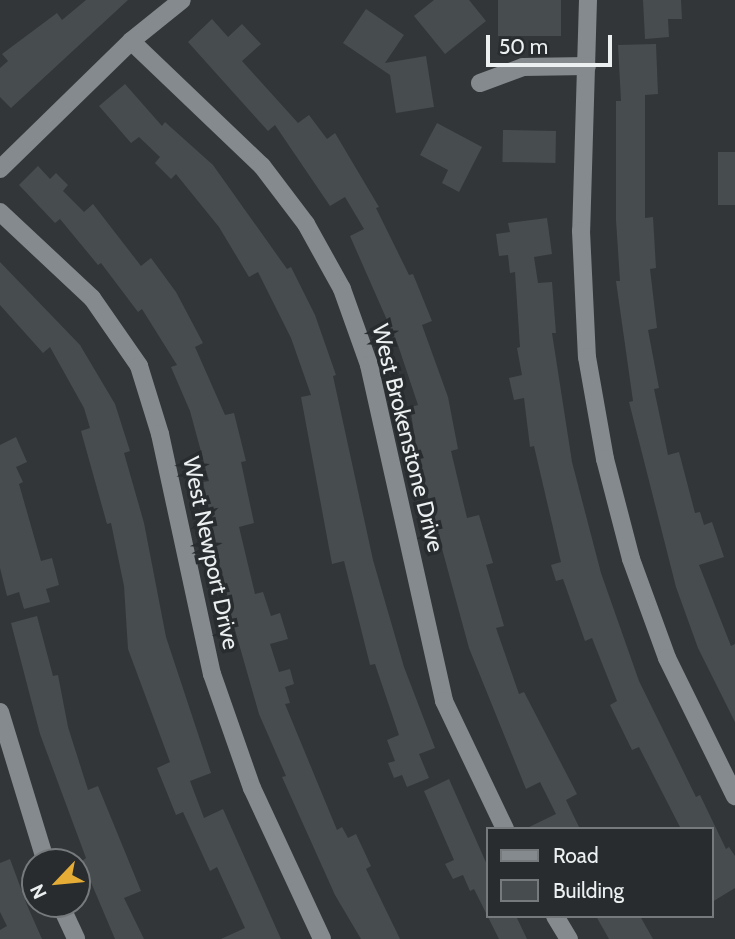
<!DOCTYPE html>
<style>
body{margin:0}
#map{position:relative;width:735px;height:939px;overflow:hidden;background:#323639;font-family:Cabin,sans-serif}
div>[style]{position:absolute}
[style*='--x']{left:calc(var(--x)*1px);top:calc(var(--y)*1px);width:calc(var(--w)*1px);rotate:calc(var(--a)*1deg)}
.building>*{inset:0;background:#474c4f;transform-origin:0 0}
.street>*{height:18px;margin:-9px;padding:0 9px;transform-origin:9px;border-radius:9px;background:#848a8d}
span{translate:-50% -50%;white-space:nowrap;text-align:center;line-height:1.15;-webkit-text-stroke:7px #282c2e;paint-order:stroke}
.street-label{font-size:23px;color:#edf0f1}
.legend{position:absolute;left:486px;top:827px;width:228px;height:91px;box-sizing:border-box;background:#282c2e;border:2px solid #777a7c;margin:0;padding:9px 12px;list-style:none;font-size:21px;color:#edf0f1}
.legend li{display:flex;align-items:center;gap:14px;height:35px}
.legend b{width:35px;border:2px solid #777a7c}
.north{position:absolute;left:21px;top:848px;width:70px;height:70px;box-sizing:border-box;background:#282c2e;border:2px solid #777a7c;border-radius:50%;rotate:244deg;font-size:19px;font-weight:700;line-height:28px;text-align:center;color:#edf0f1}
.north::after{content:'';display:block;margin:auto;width:24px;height:32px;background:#e5ad35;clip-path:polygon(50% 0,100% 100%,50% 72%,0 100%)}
.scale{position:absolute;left:486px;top:35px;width:126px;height:32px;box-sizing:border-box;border:4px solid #edf0f1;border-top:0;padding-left:9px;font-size:21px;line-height:24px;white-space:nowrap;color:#edf0f1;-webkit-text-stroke:5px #282c2e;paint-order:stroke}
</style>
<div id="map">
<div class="building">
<div style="clip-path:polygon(86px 0,128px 0,11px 108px,0 97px,0 68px,8px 61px,2px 54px,57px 13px,62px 20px)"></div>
<div style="clip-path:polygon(434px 0,469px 0,486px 21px,445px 54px,414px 16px)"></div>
<div style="left:498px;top:0;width:63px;height:36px"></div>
<div style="clip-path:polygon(643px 0,681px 0,682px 19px,668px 19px,669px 37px,645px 39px)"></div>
<div style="clip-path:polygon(366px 9px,404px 35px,385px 63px,426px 56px,434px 107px,396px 113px,390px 75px,343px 43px)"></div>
<div style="clip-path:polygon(212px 19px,228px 37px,242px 24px,261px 44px,242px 61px,298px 123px,309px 115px,327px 139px,335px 133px,379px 207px,376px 208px,409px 275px,413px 274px,432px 321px,422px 325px,448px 397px,458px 449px,451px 451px,467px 518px,479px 515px,493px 563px,486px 565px,504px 626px,496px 628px,519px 694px,524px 692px,577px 794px,566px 800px,580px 829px,525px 829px,556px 814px,540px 782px,526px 789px,469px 648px,419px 464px,410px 407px,418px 405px,398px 345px,350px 236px,364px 229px,345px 197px,330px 206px,275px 125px,268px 131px,188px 42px)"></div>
<div style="clip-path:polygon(656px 44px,658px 94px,645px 95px,645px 218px,653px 217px,656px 268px,650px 269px,657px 328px,648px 330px,659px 388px,654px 389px,668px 455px,679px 452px,695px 513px,700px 512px,704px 525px,712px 522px,724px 557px,699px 565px,731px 646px,735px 644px,735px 722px,698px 648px,676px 587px,629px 402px,633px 401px,616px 281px,620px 281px,616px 220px,616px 101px,621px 101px,618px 45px)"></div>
<div style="clip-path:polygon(125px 84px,162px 126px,165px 122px,213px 165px,287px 269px,291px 267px,315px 315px,336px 375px,333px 376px,373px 560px,404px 667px,435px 748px,419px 754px,429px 778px,407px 787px,402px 775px,394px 778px,388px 763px,395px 761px,387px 740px,399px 735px,375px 664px,370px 665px,344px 561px,332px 564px,301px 397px,311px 395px,291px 338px,258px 272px,249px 277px,219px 227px,176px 174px,171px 179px,155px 163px,160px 157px,139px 137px,131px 143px,99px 106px)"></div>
<div style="clip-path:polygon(437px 123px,482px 147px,459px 192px,442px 183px,448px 170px,420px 155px)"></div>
<div style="left:503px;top:130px;width:53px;height:32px;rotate:1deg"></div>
<div style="left:718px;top:152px;width:17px;height:53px"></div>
<div style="clip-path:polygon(38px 166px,50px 179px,56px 173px,68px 185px,63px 191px,84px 212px,93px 204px,141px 266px,151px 258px,176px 292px,203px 343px,195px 347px,225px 415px,234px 413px,246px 461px,241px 462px,254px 523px,239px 527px,255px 594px,263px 592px,271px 616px,280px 613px,288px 639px,270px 644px,279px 672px,290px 669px,294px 684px,285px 687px,290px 703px,285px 704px,337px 830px,342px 827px,348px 838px,356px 834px,371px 866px,366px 869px,400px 939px,361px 939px,335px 895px,282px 777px,286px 776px,259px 714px,227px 602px,203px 482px,209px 481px,190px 411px,171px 367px,177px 365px,142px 309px,138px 312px,101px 263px,98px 265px,60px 219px,55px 223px,19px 185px)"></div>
<div style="clip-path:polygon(547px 218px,552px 254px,534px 257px,538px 283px,552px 282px,556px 333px,552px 333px,572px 462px,601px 573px,639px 681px,696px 797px,700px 795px,726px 849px,729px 847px,735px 856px,735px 888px,712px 902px,712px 829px,681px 829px,639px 747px,632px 750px,610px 705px,617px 701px,592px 638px,585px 641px,563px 579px,556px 581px,551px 565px,561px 562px,534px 446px,530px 447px,524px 398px,514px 400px,509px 378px,522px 375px,517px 348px,520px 347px,515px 272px,510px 273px,508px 255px,499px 256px,496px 234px,510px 232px,508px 223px)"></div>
<div style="clip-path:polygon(0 262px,80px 345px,115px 404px,130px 451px,124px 453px,144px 523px,166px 637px,211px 773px,190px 781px,204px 818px,223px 809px,281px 939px,221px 939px,245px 928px,217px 867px,210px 871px,183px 812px,176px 815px,157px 768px,170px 762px,128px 649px,124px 586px,111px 523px,107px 524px,81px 431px,90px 428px,84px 408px,50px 347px,43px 353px,0 305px)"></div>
<div style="clip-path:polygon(16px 437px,27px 462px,16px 467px,23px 482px,19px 484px,41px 561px,52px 558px,59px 585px,46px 589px,50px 602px,24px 609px,19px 592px,7px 596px,0 568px,0 445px)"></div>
<div style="clip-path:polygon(37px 616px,53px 676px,58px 675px,68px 727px,88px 790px,98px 786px,141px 891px,124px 898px,144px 939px,115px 939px,82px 861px,86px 858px,40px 734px,11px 623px)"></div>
<div style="clip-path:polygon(449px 779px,488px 867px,488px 916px,516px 916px,527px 939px,499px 939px,474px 889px,470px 891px,463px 875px,453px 879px,445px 864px,454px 860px,424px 791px)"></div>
<div style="clip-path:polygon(10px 859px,27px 905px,42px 939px,0 939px,0 930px,7px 926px,0 912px,0 863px)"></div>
<div style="clip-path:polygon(596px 916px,640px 916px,653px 939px,609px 939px)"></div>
</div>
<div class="street">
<div style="--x:588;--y:0;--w:231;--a:91.7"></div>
<div style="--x:581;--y:231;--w:126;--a:87.3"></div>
<div style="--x:587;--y:357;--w:104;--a:80"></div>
<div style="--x:605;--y:459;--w:103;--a:75.4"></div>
<div style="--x:631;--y:559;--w:105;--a:70"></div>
<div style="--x:667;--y:658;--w:154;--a:63.8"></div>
<div style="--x:131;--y:41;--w:181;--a:43.7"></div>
<div style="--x:262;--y:166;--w:73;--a:52.8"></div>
<div style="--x:306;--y:224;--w:74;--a:61"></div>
<div style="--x:342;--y:289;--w:81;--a:70.4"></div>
<div style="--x:369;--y:365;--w:344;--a:77.4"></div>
<div style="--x:444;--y:701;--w:142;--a:64.5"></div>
<div style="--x:480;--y:83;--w:46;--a:-20.4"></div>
<div style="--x:523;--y:67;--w:64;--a:-0.9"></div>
<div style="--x:0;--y:169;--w:183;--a:-44.3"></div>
<div style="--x:131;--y:41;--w:65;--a:-38.8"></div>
<div style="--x:0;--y:212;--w:126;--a:43.1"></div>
<div style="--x:92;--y:298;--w:83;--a:55.3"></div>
<div style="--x:139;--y:366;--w:71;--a:72.8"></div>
<div style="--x:160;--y:434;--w:246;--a:77.8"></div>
<div style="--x:212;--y:674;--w:121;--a:70.7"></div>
<div style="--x:252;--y:788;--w:166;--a:65.1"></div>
<div style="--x:0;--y:712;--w:157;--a:73"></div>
<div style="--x:60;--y:904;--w:38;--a:65"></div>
<div style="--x:555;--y:916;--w:27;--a:59"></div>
</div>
<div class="street-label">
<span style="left:408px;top:438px;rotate:76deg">West Brokenstone Drive</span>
<span style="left:211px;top:553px;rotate:78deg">West Newport Drive</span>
</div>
<ul class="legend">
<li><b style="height:9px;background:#848a8d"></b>Road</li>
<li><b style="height:19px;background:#474c4f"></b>Building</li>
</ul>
<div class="north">N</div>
<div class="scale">50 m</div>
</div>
